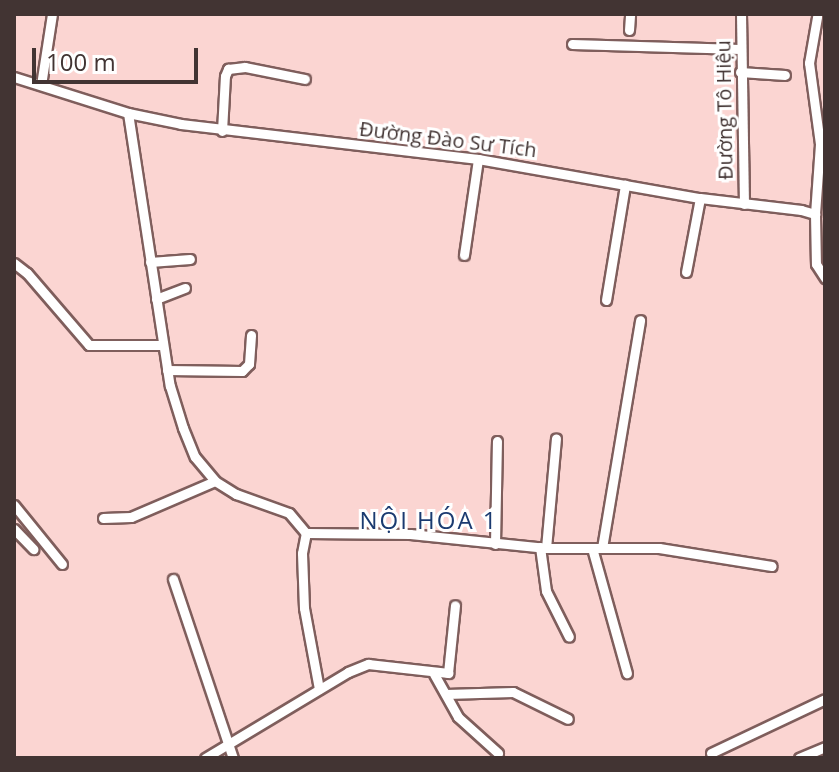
<!DOCTYPE html>
<meta charset="utf-8">
<style>
body{margin:0}
#map{position:relative;width:839px;height:772px;overflow:hidden;background:#fbd5d2;font-family:"Open Sans",sans-serif}
div>[style]{position:absolute}
[style*='--x']{left:calc(var(--x)*1px);top:calc(var(--y)*1px);width:calc(var(--w)*1px);rotate:calc(var(--a)*1deg)}
.roads{filter:drop-shadow(2px 0 #7f5e5c) drop-shadow(-2px 0 #7f5e5c) drop-shadow(0 2px #7f5e5c) drop-shadow(0 -2px #7f5e5c)}
.street>*{height:9px;margin:-4.5px;padding:0 4.5px;transform-origin:4.5px;border-radius:4.5px;background:#fff}
span{translate:-50% -50%;white-space:nowrap;text-align:center;line-height:1.15;-webkit-text-stroke:6px #fff;paint-order:stroke}
.street-label{font-size:20px;color:#423433}
.quarter-label{font-size:24px;color:#1b3a70;letter-spacing:2px}
.frame{position:absolute;inset:0;border:16px solid #423433;pointer-events:none}
.scale{position:absolute;left:32px;top:48px;width:166px;height:36px;box-sizing:border-box;border:4px solid #423433;border-top:0;padding-left:10px;font-size:24px;line-height:28px;white-space:nowrap;color:#423433;-webkit-text-stroke:6px #fff;paint-order:stroke}
</style>
<div id="map">
<div class="roads">
<div class="street">
<div style="--x:741;--y:14;--w:190;--a:89.1"></div>
<div style="--x:629;--y:30;--w:16;--a:-86"></div>
<div style="--x:572;--y:44;--w:168;--a:1.7"></div>
<div style="--x:740;--y:72;--w:45;--a:3.8"></div>
<div style="--x:14;--y:77;--w:120;--a:17.5"></div>
<div style="--x:128;--y:113;--w:54;--a:11.7"></div>
<div style="--x:181;--y:124;--w:299;--a:6.7"></div>
<div style="--x:478;--y:159;--w:225;--a:10"></div>
<div style="--x:700;--y:198;--w:102;--a:6.8"></div>
<div style="--x:801;--y:210;--w:15;--a:16"></div>
<div style="--x:815;--y:214;--w:50;--a:88.9"></div>
<div style="--x:816;--y:264;--w:17;--a:57"></div>
<div style="--x:41;--y:85;--w:72;--a:-81.2"></div>
<div style="--x:128;--y:113;--w:276;--a:81.3"></div>
<div style="--x:170;--y:386;--w:44;--a:72.8"></div>
<div style="--x:183;--y:428;--w:31;--a:68"></div>
<div style="--x:195;--y:457;--w:31;--a:50"></div>
<div style="--x:215;--y:481;--w:25;--a:32"></div>
<div style="--x:236;--y:494;--w:56;--a:19.7"></div>
<div style="--x:289;--y:513;--w:26;--a:50"></div>
<div style="--x:222;--y:131;--w:55;--a:-86.9"></div>
<div style="--x:225;--y:76;--w:8;--a:-67"></div>
<div style="--x:228;--y:69;--w:17;--a:-7"></div>
<div style="--x:245;--y:67;--w:61;--a:11.3"></div>
<div style="--x:815;--y:214;--w:70;--a:-85.9"></div>
<div style="--x:820;--y:144;--w:82;--a:-97.7"></div>
<div style="--x:809;--y:63;--w:47;--a:-80.1"></div>
<div style="--x:464;--y:255;--w:97;--a:-81.7"></div>
<div style="--x:150;--y:262;--w:40;--a:-4.3"></div>
<div style="--x:14;--y:263;--w:16;--a:38"></div>
<div style="--x:27;--y:273;--w:95;--a:49.3"></div>
<div style="--x:89;--y:345;--w:74;--a:0"></div>
<div style="--x:686;--y:272;--w:75;--a:-79.3"></div>
<div style="--x:156;--y:299;--w:31;--a:-21"></div>
<div style="--x:606;--y:300;--w:117;--a:-80.6"></div>
<div style="--x:167;--y:370;--w:75;--a:0.8"></div>
<div style="--x:242;--y:371;--w:10;--a:-45"></div>
<div style="--x:249;--y:364;--w:29;--a:-86"></div>
<div style="--x:14;--y:505;--w:76;--a:50.9"></div>
<div style="--x:103;--y:518;--w:28;--a:-2"></div>
<div style="--x:131;--y:517;--w:91;--a:-23.2"></div>
<div style="--x:14;--y:529;--w:28;--a:46"></div>
<div style="--x:495;--y:544;--w:103;--a:-88.9"></div>
<div style="--x:540;--y:547;--w:44;--a:82.2"></div>
<div style="--x:546;--y:591;--w:51;--a:63.4"></div>
<div style="--x:546;--y:548;--w:110;--a:-84.8"></div>
<div style="--x:592;--y:548;--w:130;--a:74.4"></div>
<div style="--x:602;--y:548;--w:231;--a:-80.5"></div>
<div style="--x:173;--y:579;--w:189;--a:71.5"></div>
<div style="--x:434;--y:674;--w:49;--a:60.8"></div>
<div style="--x:458;--y:717;--w:54;--a:42"></div>
<div style="--x:319;--y:689;--w:82;--a:-100.5"></div>
<div style="--x:304;--y:608;--w:55;--a:-92.1"></div>
<div style="--x:302;--y:553;--w:20;--a:-79"></div>
<div style="--x:306;--y:533;--w:104;--a:0.6"></div>
<div style="--x:410;--y:534;--w:137;--a:5.9"></div>
<div style="--x:546;--y:548;--w:113;--a:0"></div>
<div style="--x:659;--y:548;--w:114;--a:9.1"></div>
<div style="--x:446;--y:694;--w:67;--a:-1.7"></div>
<div style="--x:513;--y:692;--w:61;--a:26.1"></div>
<div style="--x:711;--y:753;--w:126;--a:-25.3"></div>
<div style="--x:205;--y:758;--w:167;--a:-31"></div>
<div style="--x:348;--y:672;--w:22;--a:-22"></div>
<div style="--x:368;--y:664;--w:81;--a:6.4"></div>
<div style="--x:448;--y:673;--w:68;--a:-84.1"></div>
<div style="--x:799;--y:758;--w:28;--a:-23"></div>
</div>
</div>
<div class="street-label">
<span style="left:724px;top:110px;rotate:-91deg">Đường Tô Hiệu</span>
<span style="left:448px;top:139px;rotate:7deg">Đường Đào Sư Tích</span>
</div>
<div class="quarter-label">
<span style="left:429px;top:520px">NỘI HÓA 1</span>
</div>
<div class="frame"></div>
<div class="scale">100 m</div>
</div>
